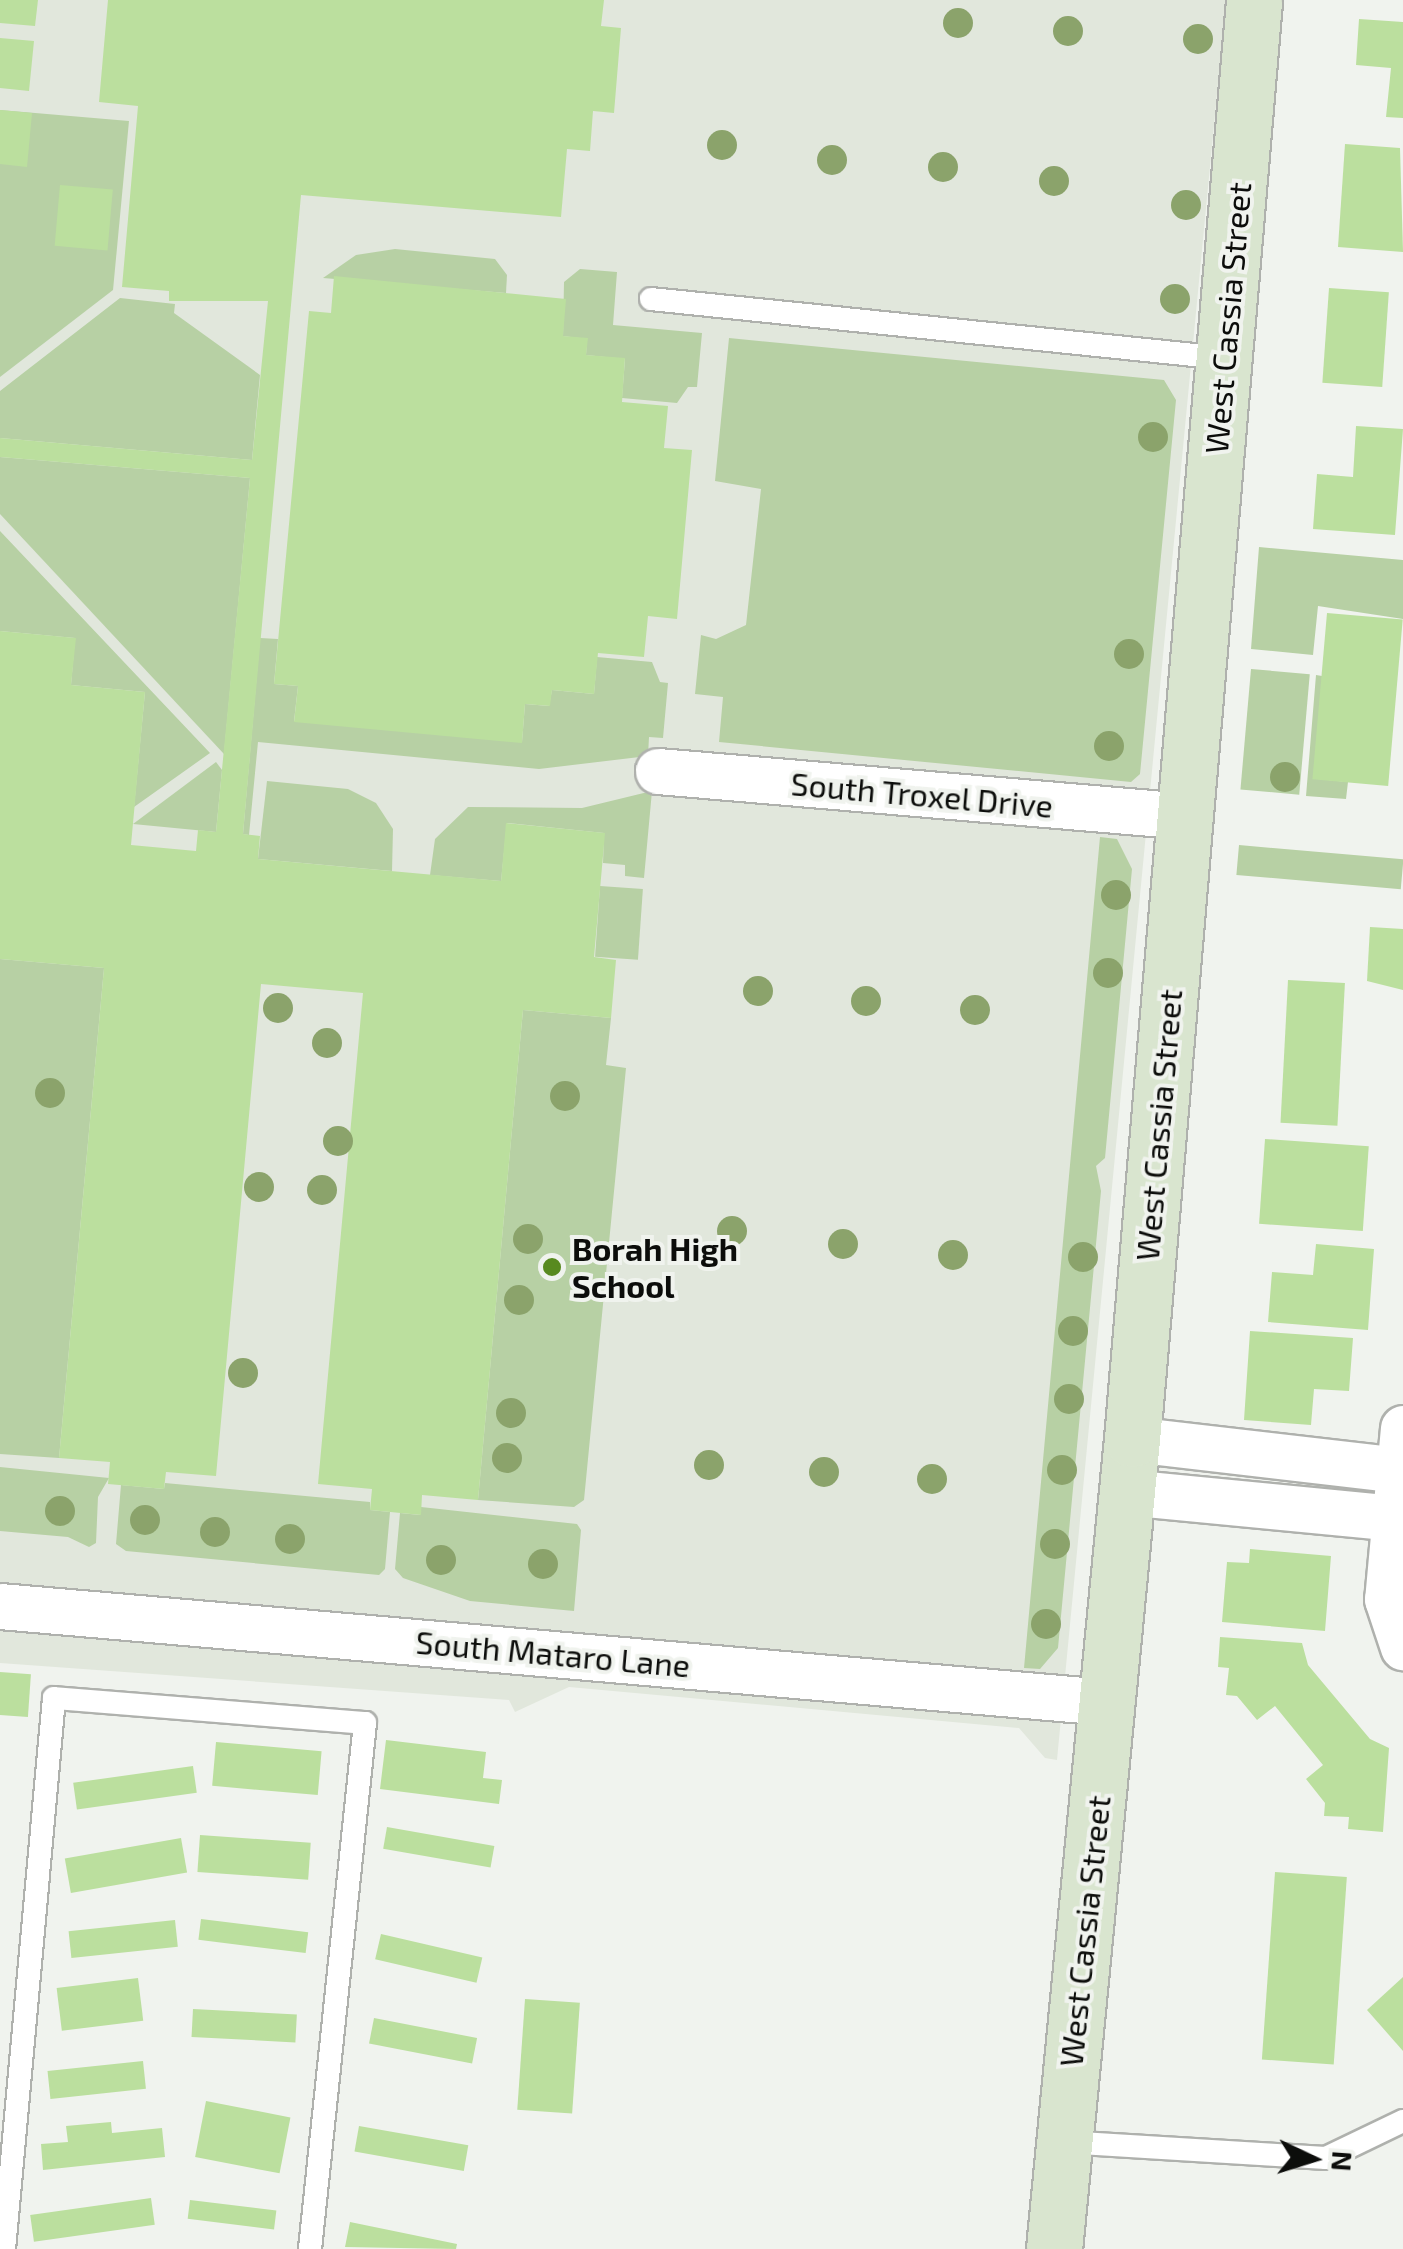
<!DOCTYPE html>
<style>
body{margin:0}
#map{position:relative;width:1403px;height:2249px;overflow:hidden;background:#f0f3ee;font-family:"Exo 2",sans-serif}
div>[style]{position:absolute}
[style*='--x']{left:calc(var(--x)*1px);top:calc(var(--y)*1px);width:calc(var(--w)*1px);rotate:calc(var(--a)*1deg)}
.built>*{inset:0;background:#e1e7dc}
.green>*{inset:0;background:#b7d0a4;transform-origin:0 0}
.building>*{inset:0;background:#bbdf9e;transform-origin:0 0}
.roads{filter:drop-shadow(2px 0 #afb1ad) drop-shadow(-2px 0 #afb1ad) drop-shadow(0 2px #afb1ad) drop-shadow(0 -2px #afb1ad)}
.lane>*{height:22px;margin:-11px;padding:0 11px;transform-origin:11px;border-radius:11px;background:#fff}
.street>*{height:45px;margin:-22.5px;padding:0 22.5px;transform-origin:22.5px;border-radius:22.5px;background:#fff}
.secondary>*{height:55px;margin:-27.5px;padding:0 27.5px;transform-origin:27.5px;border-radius:27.5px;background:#d9e5cf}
.trees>*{width:30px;height:30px;margin:-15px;border-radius:50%;background:#8ba36b}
.dots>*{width:28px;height:28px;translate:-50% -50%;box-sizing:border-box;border:5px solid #f0f3ee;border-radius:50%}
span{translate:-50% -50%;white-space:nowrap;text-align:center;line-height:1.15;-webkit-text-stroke:8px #f0f3ee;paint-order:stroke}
.street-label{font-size:32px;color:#0c0d0b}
.poi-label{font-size:32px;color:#0c0d0b;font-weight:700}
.left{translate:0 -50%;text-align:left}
.north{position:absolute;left:1263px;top:2109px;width:100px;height:100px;-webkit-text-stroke:8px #f0f3ee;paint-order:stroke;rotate:94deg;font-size:28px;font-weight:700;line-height:40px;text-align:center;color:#0c0d0b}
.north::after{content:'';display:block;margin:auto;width:35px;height:45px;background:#0c0d0b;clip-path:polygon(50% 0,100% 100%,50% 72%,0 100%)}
</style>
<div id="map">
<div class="built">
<div style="clip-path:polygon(0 0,1226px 0,1057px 1760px,1045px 1758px,1019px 1728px,569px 1687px,515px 1712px,509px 1700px,0 1663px)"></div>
</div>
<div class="green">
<div style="clip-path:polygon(0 110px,129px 121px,113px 290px,0 377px)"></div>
<div style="clip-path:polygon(395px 249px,495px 259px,507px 275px,506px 293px,323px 278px,356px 255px)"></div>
<div style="clip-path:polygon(580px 269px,617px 272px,613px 325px,702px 333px,697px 387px,688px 387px,677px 403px,622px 398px,625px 359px,586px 355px,587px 339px,563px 336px,564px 282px)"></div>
<div style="clip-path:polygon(120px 298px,175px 304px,174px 313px,260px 375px,252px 460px,0 438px,0 391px)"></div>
<div style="clip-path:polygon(729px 338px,1164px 380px,1176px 400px,1140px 774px,1131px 782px,719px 742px,723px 697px,695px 694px,701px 635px,716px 639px,746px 625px,761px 489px,715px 481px)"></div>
<div style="clip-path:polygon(0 457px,250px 478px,224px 754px,0 514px)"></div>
<div style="clip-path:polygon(0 531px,210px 753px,134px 807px,145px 692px,71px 685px,75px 638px,0 631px)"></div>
<div style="clip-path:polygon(1259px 547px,1403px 560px,1403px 619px,1318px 606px,1313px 655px,1251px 649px)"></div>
<div style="clip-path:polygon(260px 638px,278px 639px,274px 684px,298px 686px,294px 721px,522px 742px,525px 704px,549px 706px,552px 690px,594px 694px,597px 657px,652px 662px,660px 682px,668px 683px,663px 738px,649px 737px,648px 756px,539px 769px,258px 742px,249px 835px,243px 834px)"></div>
<div style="left:1251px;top:669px;width:59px;height:121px;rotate:5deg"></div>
<div style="clip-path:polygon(1316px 675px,1322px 676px,1323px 717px,1318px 779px,1348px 782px,1346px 799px,1306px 796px)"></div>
<div style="clip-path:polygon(216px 762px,222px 770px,216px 832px,133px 824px)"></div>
<div style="clip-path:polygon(267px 781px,348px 789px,376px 803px,393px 829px,392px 871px,258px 859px)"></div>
<div style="clip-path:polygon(652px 791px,644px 878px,625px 876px,625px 865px,603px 863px,604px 833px,507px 823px,501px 881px,430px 875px,435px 839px,468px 807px,582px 808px)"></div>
<div style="clip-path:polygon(1100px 837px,1117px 839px,1132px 869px,1105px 1158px,1096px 1166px,1101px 1191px,1058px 1648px,1040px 1669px,1024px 1668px)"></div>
<div style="left:1239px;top:845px;width:165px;height:30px;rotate:5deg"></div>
<div style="left:600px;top:886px;width:43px;height:71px;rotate:4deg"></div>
<div style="clip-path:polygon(0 959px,104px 968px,59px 1458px,0 1454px)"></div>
<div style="clip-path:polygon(523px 1010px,611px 1018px,606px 1065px,626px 1068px,584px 1500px,574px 1507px,478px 1500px)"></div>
<div style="clip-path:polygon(0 1467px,109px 1478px,98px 1497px,96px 1543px,89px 1547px,68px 1537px,0 1531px)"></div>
<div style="clip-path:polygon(165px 1483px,370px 1502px,370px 1510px,390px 1512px,385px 1569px,379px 1575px,126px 1551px,116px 1544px,121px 1485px,164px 1489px)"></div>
<div style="clip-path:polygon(421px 1507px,577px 1524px,581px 1530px,574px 1611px,470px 1601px,403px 1578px,395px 1569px,400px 1513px,420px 1515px)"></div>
</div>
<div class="building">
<div style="clip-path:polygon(0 0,38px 0,35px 26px,0 23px)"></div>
<div style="clip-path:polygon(108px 0,604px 0,601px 26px,621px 28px,614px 113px,593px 111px,590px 151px,567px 149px,561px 217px,301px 195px,243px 834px,260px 836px,258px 859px,501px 881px,506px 823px,605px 833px,594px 957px,616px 960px,611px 1018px,523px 1010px,478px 1500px,422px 1495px,421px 1515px,370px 1510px,372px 1489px,318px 1484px,363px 993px,261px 984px,216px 1476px,166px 1472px,164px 1489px,108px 1484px,110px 1462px,59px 1458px,104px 968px,0 959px,0 631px,76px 638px,71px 685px,145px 692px,131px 845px,196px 851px,198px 830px,216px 832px,250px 478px,0 457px,0 438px,252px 460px,268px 301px,169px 301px,169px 291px,122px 287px,138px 106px,99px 102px)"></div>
<div style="clip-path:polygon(1359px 19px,1403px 22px,1403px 118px,1386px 117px,1391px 68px,1356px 65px)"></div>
<div style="clip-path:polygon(0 38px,34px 41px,29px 91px,0 88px)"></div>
<div style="clip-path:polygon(0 110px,32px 113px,27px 167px,0 164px)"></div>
<div style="clip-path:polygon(1345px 144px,1400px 148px,1403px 252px,1338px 247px)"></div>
<div style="left:60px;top:185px;width:53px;height:61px;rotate:5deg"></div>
<div style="clip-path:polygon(334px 276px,566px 299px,563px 336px,588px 338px,586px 355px,625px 358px,622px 402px,668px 406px,664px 448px,692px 450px,677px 619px,648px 616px,644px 657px,598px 653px,594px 694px,552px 690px,550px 706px,525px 704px,522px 743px,294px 722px,298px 686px,274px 684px,309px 311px,331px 313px)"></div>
<div style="left:1329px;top:288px;width:60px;height:95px;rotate:4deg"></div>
<div style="clip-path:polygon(1356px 426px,1403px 429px,1395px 535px,1313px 529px,1317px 474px,1353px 477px)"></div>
<div style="left:1327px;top:613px;width:76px;height:167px;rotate:5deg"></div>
<div style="clip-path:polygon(1370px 927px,1403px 929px,1403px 990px,1367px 981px)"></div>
<div style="left:1288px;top:980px;width:57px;height:143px;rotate:3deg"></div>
<div style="left:1265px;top:1139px;width:104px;height:85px;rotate:4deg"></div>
<div style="clip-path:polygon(1316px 1244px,1374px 1249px,1368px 1330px,1268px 1322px,1272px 1272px,1313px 1275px)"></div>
<div style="clip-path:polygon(1250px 1331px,1353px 1338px,1349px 1391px,1314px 1389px,1311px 1425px,1244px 1420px)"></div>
<div style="clip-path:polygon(1250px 1549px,1331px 1556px,1325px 1631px,1222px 1622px,1227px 1562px,1249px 1563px)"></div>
<div style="clip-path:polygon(1220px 1637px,1302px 1643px,1308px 1665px,1370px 1739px,1389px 1748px,1383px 1832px,1348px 1829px,1349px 1817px,1324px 1816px,1325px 1803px,1306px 1779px,1323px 1765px,1275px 1706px,1257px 1720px,1237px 1696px,1226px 1695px,1229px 1668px,1218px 1667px)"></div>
<div style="left:0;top:1672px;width:31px;height:43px;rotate:4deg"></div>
<div style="clip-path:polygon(386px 1740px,486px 1752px,483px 1778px,502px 1780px,499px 1804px,380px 1789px)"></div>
<div style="left:216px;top:1742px;width:106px;height:44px;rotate:5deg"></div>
<div style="left:193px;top:1766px;width:27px;height:121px;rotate:82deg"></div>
<div style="left:387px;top:1827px;width:109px;height:22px;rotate:10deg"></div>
<div style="left:200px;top:1835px;width:111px;height:37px;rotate:4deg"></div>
<div style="left:181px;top:1838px;width:35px;height:118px;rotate:80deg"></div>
<div style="left:1275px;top:1872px;width:72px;height:188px;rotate:4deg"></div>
<div style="left:201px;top:1919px;width:108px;height:21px;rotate:7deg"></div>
<div style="left:175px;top:1920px;width:27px;height:107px;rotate:84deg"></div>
<div style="left:381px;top:1934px;width:104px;height:26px;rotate:13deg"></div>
<div style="clip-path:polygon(1403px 1977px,1403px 2051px,1367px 2010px)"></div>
<div style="left:138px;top:1978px;width:43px;height:82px;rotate:83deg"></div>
<div style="left:525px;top:1999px;width:55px;height:111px;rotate:4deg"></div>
<div style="left:193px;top:2009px;width:104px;height:28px;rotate:3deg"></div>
<div style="left:374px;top:2018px;width:105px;height:26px;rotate:11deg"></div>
<div style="left:143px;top:2061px;width:28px;height:96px;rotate:84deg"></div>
<div style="left:206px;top:2101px;width:86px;height:57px;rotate:11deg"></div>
<div style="clip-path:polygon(111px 2122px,112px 2133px,162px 2128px,165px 2157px,43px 2170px,41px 2144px,68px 2142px,66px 2126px)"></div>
<div style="left:359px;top:2126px;width:111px;height:26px;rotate:10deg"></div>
<div style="left:151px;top:2198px;width:27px;height:122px;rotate:82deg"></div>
<div style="left:190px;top:2200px;width:87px;height:19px;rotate:7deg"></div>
<div style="clip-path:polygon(350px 2222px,457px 2244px,456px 2249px,345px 2247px)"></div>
</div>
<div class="roads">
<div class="lane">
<div style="--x:651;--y:299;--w:575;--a:5.89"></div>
<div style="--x:1064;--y:2142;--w:262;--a:3.5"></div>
<div style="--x:1326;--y:2158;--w:85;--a:-25.7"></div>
<div style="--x:4;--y:2249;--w:553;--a:-84.81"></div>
<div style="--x:54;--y:1698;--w:312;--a:4.6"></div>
<div style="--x:365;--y:1723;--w:529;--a:95.97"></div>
</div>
<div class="street">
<div style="--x:658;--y:771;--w:530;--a:4.87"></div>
<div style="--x:1403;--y:1428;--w:172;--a:95.3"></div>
<div style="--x:1387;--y:1599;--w:51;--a:71.6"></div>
<div style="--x:1132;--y:1439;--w:268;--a:6.6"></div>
<div style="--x:1126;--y:1492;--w:269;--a:5.5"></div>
<div style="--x:0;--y:1606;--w:1111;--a:4.96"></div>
</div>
<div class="secondary">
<div style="--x:1054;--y:2249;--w:814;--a:-84.5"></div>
<div style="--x:1132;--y:1439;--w:1444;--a:-85.15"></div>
</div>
</div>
<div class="trees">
<div style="left:958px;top:23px"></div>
<div style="left:1068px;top:31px"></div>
<div style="left:1198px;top:39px"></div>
<div style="left:722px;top:145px"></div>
<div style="left:832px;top:160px"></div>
<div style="left:943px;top:167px"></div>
<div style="left:1054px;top:181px"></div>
<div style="left:1186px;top:205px"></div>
<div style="left:1175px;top:299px"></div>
<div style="left:1153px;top:437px"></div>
<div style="left:1129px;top:654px"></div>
<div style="left:1109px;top:746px"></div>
<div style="left:1285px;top:777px"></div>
<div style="left:1116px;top:895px"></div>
<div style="left:1108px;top:973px"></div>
<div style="left:758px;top:991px"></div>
<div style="left:866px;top:1001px"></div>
<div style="left:278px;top:1008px"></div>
<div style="left:975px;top:1010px"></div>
<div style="left:327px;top:1043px"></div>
<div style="left:50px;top:1093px"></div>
<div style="left:565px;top:1096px"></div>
<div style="left:338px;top:1141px"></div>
<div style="left:259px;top:1187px"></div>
<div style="left:322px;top:1190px"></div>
<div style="left:732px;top:1231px"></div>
<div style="left:528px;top:1239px"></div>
<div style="left:843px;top:1244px"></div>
<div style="left:953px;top:1255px"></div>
<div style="left:1083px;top:1257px"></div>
<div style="left:519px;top:1300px"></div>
<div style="left:1073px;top:1331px"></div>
<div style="left:243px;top:1373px"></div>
<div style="left:1069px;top:1399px"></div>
<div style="left:511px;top:1413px"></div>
<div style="left:507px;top:1458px"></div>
<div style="left:709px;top:1465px"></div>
<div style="left:1062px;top:1470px"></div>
<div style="left:824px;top:1472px"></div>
<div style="left:932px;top:1479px"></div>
<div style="left:60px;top:1511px"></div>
<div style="left:145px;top:1520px"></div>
<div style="left:215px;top:1532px"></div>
<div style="left:290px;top:1539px"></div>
<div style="left:1055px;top:1544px"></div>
<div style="left:441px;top:1560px"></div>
<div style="left:543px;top:1564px"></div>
<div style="left:1046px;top:1624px"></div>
</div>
<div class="dots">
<div style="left:552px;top:1267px;background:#588a1f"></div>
</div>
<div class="street-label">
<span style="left:1227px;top:318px;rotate:-85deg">West Cassia Street</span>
<span style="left:922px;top:794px;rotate:5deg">South Troxel Drive</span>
<span style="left:1158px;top:1125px;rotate:-85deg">West Cassia Street</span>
<span style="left:553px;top:1653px;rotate:5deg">South Mataro Lane</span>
<span style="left:1084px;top:1931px;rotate:-84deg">West Cassia Street</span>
</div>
<div class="poi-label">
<span class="left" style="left:572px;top:1267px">Borah High<br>School</span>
</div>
<div class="north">N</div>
</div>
